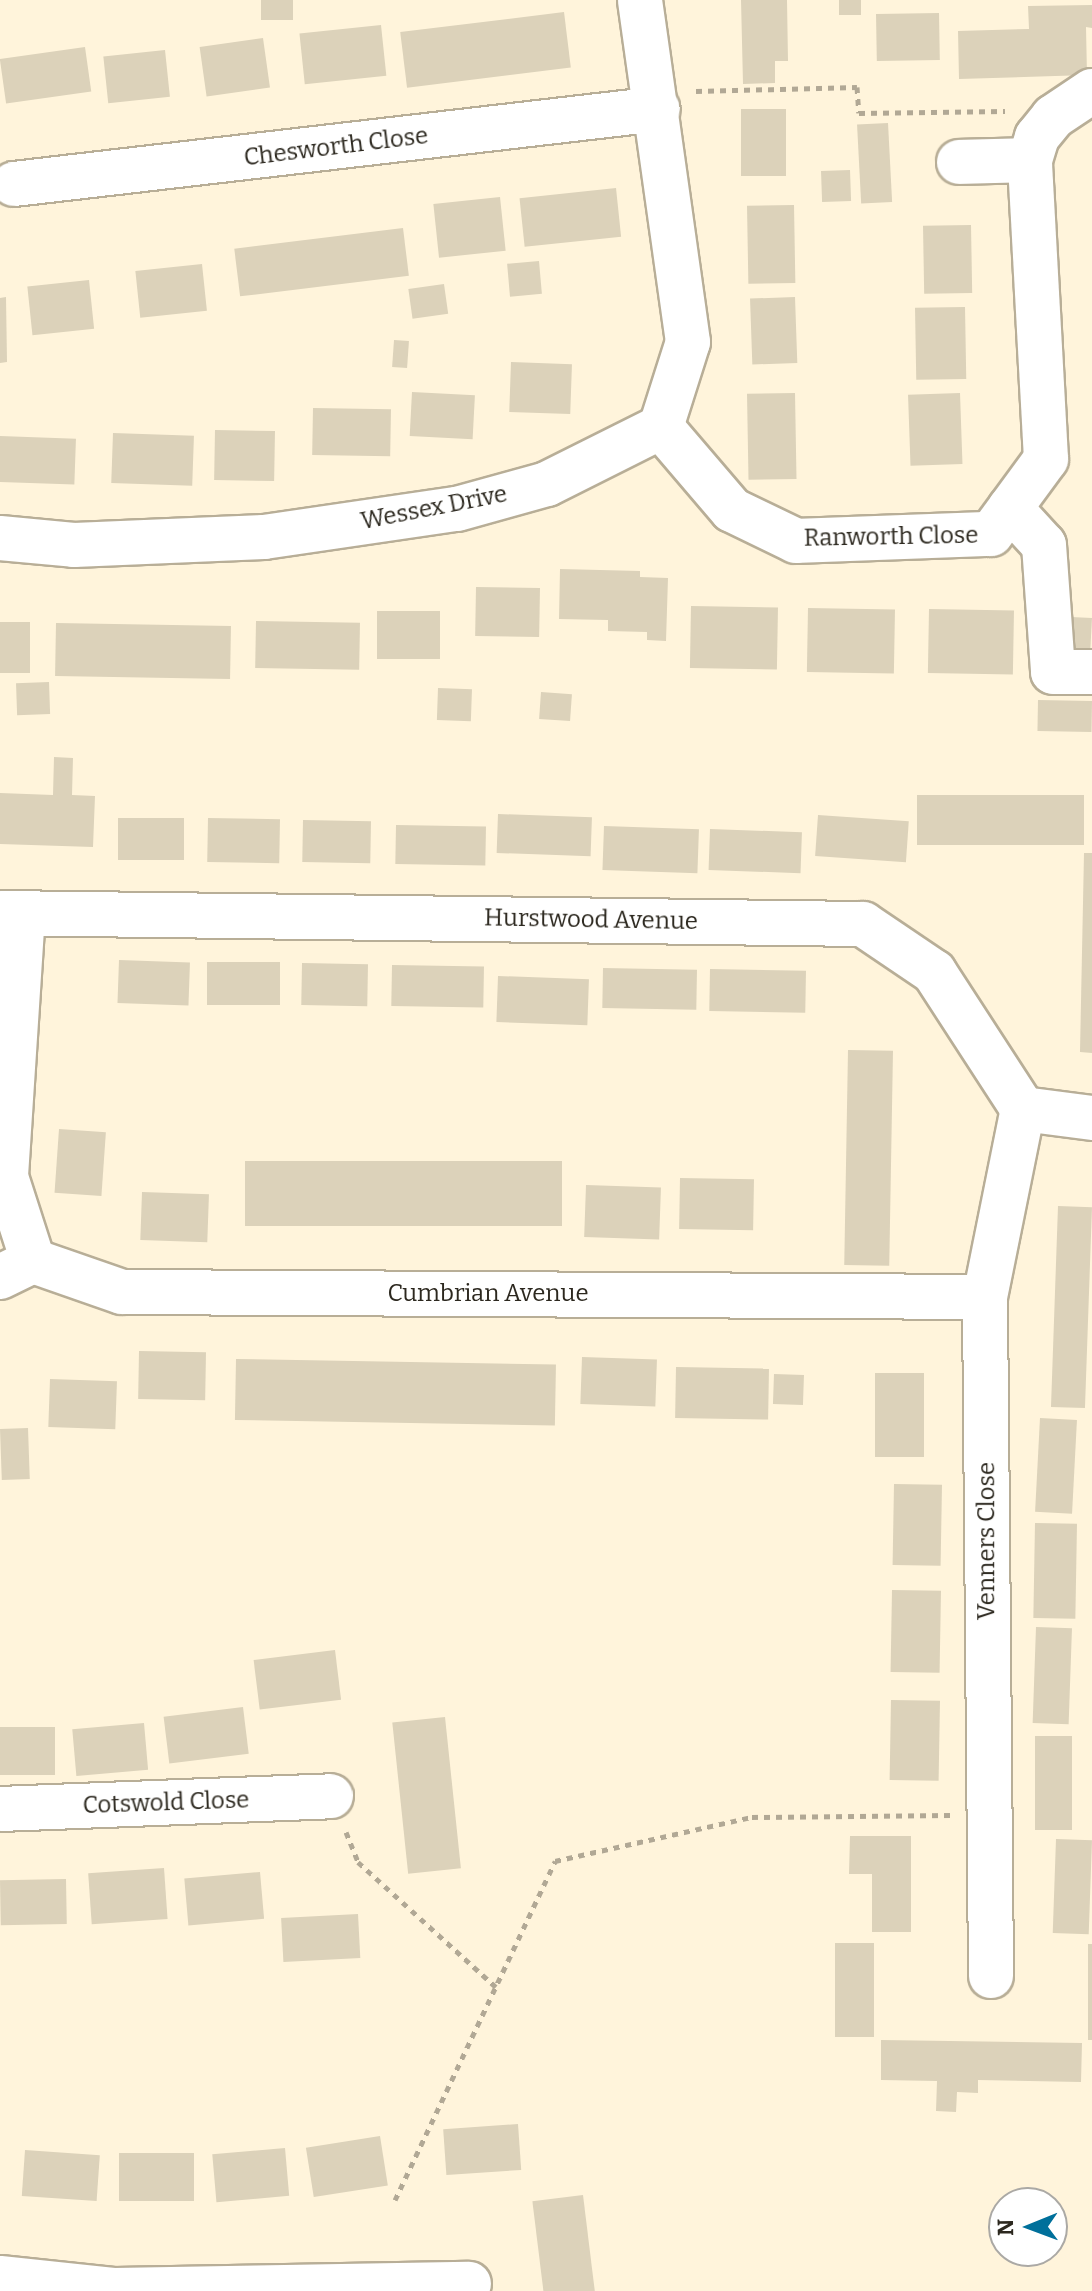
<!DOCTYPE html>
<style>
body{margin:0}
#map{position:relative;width:1092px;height:2291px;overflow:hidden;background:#fff4db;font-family:Bitter,serif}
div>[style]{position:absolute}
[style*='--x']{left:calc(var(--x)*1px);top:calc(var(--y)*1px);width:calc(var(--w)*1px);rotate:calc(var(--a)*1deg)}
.building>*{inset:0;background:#dcd2ba;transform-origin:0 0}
.path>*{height:5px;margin-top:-2.5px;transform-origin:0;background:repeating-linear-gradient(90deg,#b1a895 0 6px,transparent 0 12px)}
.roads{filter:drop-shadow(2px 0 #b8ae97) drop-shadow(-2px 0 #b8ae97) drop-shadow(0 2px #b8ae97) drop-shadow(0 -2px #b8ae97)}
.minor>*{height:44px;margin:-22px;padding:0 22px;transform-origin:22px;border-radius:22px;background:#fff}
span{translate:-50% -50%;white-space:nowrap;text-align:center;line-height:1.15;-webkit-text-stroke:6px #fff;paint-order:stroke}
.street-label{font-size:24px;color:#2c281f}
.north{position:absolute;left:988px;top:2187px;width:80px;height:80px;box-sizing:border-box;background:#fff;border:2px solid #aba9a5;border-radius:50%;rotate:269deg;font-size:22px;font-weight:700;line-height:32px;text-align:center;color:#2c281f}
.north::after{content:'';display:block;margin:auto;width:28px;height:36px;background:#00709b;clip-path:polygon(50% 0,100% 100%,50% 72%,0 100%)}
</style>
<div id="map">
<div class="building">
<div style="left:261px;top:0;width:32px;height:20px"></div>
<div style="clip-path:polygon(741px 0,787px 0,788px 61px,775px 61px,775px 83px,743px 84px)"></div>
<div style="left:839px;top:0;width:22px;height:15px"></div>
<div style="clip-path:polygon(1092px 5px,1092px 28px,1086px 27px,1087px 75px,959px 79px,958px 31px,1029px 29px,1028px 6px)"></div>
<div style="left:564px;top:12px;width:56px;height:165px;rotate:83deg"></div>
<div style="left:939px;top:13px;width:47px;height:63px;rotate:89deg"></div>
<div style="left:381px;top:25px;width:51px;height:82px;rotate:84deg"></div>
<div style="left:263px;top:38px;width:50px;height:64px;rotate:82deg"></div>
<div style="left:85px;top:47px;width:45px;height:86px;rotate:82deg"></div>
<div style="left:165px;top:50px;width:47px;height:62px;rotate:84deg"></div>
<div style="left:741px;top:109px;width:45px;height:67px"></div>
<div style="left:888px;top:123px;width:79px;height:31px;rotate:87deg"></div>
<div style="left:850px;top:170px;width:31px;height:29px;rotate:88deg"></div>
<div style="left:616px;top:188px;width:49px;height:97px;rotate:84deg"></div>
<div style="left:500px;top:197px;width:54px;height:67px;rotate:84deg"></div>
<div style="left:794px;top:205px;width:78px;height:47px;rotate:89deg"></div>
<div style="left:971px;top:225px;width:68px;height:48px;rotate:89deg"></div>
<div style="left:403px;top:228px;width:48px;height:170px;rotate:83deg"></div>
<div style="left:539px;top:261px;width:33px;height:32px;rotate:85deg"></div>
<div style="left:202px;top:264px;width:47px;height:67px;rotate:84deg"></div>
<div style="left:89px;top:280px;width:49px;height:62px;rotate:84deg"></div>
<div style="left:444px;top:284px;width:30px;height:36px;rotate:82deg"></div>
<div style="clip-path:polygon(6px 297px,7px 362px,0 363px,0 298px)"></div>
<div style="left:795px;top:297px;width:66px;height:45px;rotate:88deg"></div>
<div style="left:965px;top:307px;width:72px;height:50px;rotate:89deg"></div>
<div style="left:394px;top:340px;width:15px;height:27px;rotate:4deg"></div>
<div style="left:511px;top:362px;width:61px;height:50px;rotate:2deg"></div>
<div style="left:412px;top:392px;width:63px;height:44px;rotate:3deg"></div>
<div style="left:795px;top:393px;width:86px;height:48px;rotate:89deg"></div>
<div style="left:960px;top:393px;width:71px;height:52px;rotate:88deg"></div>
<div style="left:313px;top:408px;width:78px;height:47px;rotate:1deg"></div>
<div style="left:215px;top:430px;width:60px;height:50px;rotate:1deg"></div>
<div style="left:113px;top:433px;width:81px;height:50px;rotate:2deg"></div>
<div style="left:0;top:436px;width:76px;height:46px;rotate:2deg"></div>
<div style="clip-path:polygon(560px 569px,640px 571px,640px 577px,668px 578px,666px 641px,647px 640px,647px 632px,608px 631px,608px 620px,559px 619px)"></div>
<div style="left:476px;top:587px;width:64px;height:49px;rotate:1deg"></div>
<div style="left:691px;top:606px;width:87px;height:62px;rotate:1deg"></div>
<div style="left:808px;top:608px;width:87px;height:64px;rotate:1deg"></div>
<div style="left:929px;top:609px;width:85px;height:64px;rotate:1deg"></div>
<div style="left:377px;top:611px;width:63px;height:48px"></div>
<div style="left:1071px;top:617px;width:21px;height:31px;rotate:3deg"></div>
<div style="left:256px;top:621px;width:104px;height:47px;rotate:1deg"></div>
<div style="left:0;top:622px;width:30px;height:51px"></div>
<div style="left:56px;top:623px;width:175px;height:53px;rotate:1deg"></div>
<div style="left:49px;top:682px;width:32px;height:33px;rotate:88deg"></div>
<div style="left:438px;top:688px;width:34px;height:32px;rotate:2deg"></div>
<div style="left:541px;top:692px;width:31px;height:27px;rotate:4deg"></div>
<div style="left:1038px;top:700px;width:54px;height:31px;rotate:1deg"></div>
<div style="clip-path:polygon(54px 757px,73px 758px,72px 795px,95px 796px,93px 847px,0 844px,0 793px,53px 795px)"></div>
<div style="left:917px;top:795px;width:167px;height:50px"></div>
<div style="left:498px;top:814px;width:94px;height:39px;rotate:2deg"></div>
<div style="left:818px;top:815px;width:91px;height:41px;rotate:4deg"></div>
<div style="left:118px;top:818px;width:66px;height:42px"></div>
<div style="left:208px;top:818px;width:72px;height:44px;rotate:1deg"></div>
<div style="left:303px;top:820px;width:68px;height:42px;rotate:1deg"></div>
<div style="left:396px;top:825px;width:90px;height:39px;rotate:1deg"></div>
<div style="left:604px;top:826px;width:95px;height:44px;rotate:2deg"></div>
<div style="left:710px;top:829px;width:92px;height:41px;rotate:2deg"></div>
<div style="clip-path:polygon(1084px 853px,1092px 853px,1092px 1053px,1080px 1052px)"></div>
<div style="left:119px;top:960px;width:71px;height:43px;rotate:2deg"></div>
<div style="left:207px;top:962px;width:73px;height:43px"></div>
<div style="left:302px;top:963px;width:66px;height:42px;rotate:1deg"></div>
<div style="left:392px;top:965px;width:92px;height:41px;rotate:1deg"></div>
<div style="left:603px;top:968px;width:94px;height:40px;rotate:1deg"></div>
<div style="left:710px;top:969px;width:96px;height:42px;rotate:1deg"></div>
<div style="left:498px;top:976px;width:91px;height:46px;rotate:2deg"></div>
<div style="left:848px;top:1050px;width:45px;height:215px;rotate:1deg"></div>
<div style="left:59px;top:1129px;width:47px;height:64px;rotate:4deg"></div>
<div style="left:245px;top:1161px;width:317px;height:65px"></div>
<div style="left:680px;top:1178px;width:74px;height:51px;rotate:1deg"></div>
<div style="left:586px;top:1185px;width:75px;height:52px;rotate:2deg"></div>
<div style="left:142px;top:1192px;width:67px;height:48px;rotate:2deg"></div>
<div style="left:1058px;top:1206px;width:34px;height:201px;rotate:2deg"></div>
<div style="left:139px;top:1351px;width:67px;height:48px;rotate:1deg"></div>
<div style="left:582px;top:1357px;width:75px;height:47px;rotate:2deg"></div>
<div style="left:236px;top:1359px;width:320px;height:61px;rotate:1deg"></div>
<div style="left:676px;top:1367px;width:93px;height:51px;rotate:1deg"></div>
<div style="left:875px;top:1373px;width:49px;height:84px"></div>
<div style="left:774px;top:1374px;width:30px;height:30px;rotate:2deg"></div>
<div style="left:50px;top:1379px;width:67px;height:48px;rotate:2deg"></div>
<div style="left:1040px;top:1418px;width:37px;height:94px;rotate:3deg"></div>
<div style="left:28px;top:1428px;width:51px;height:28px;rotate:88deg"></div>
<div style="left:894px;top:1484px;width:48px;height:81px;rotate:1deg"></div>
<div style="left:1035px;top:1523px;width:42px;height:95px;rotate:1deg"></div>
<div style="left:892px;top:1590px;width:49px;height:82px;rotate:1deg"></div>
<div style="left:1036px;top:1627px;width:36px;height:96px;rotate:2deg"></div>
<div style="left:335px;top:1650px;width:50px;height:82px;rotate:83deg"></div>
<div style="left:891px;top:1700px;width:49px;height:80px;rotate:1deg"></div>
<div style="left:243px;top:1707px;width:47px;height:80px;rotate:83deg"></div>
<div style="left:445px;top:1717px;width:152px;height:53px;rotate:84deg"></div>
<div style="left:144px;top:1723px;width:47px;height:72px;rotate:85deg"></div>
<div style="left:0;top:1727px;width:55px;height:48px"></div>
<div style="left:1035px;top:1736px;width:37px;height:94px"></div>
<div style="clip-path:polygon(850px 1836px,911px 1836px,911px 1932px,872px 1932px,872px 1874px,849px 1874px)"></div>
<div style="left:1056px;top:1839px;width:36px;height:94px;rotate:2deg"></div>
<div style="left:164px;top:1868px;width:51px;height:76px;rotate:86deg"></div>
<div style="left:260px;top:1872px;width:47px;height:76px;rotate:85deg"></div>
<div style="left:66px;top:1879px;width:45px;height:66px;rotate:89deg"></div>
<div style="left:358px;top:1914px;width:44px;height:77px;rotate:87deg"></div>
<div style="left:835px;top:1943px;width:39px;height:94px"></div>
<div style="left:1088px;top:1944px;width:4px;height:96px"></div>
<div style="clip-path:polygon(881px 2040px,1082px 2043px,1081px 2082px,978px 2080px,978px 2093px,957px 2092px,956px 2112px,936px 2111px,937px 2081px,881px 2080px)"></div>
<div style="left:518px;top:2124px;width:46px;height:75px;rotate:86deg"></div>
<div style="left:380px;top:2136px;width:50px;height:75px;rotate:81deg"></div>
<div style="left:285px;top:2148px;width:48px;height:73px;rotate:85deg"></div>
<div style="left:25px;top:2150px;width:75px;height:46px;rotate:4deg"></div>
<div style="left:119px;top:2153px;width:75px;height:48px"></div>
<div style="left:583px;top:2195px;width:97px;height:51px;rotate:83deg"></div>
</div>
<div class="path">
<div style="--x:696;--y:91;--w:161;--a:-1.4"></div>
<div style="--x:857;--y:87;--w:26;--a:86"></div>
<div style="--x:859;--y:113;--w:146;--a:-0.8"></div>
<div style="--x:346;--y:1832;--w:32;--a:68"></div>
<div style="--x:358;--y:1862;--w:186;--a:42.2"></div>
<div style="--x:395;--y:2200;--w:375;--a:-64.7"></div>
<div style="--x:555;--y:1861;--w:202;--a:-12.6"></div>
<div style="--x:752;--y:1817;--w:198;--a:-0.6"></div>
</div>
<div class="roads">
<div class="minor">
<div style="--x:1030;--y:160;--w:24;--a:-73"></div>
<div style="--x:1037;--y:137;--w:26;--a:-51"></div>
<div style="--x:1053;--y:117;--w:47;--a:-33.7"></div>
<div style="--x:14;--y:184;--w:648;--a:-6.64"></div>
<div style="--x:661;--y:427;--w:109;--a:49.5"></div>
<div style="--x:732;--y:510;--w:71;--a:25.8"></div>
<div style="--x:796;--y:541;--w:195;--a:-2.1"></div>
<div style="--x:991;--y:534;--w:93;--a:-53.7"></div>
<div style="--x:1046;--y:459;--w:299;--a:-93.1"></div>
<div style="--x:1030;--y:160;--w:71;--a:178.4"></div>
<div style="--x:1010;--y:508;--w:50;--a:47.4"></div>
<div style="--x:1044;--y:545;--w:127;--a:85.9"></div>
<div style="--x:1053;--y:672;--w:39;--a:0"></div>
<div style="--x:0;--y:538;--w:74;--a:5.4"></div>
<div style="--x:74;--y:545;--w:190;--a:-2.4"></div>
<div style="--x:264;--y:537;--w:195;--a:-8.3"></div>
<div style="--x:457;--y:509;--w:93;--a:-15.5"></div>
<div style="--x:547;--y:484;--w:127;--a:-26.6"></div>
<div style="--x:661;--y:427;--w:89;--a:-72.4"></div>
<div style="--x:688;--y:342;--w:345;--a:-98"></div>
<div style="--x:0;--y:913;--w:863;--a:0.73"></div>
<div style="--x:863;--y:924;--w:86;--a:34.1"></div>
<div style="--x:934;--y:972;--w:163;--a:57"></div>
<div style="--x:1023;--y:1109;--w:70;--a:7.4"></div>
<div style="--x:23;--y:913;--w:265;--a:93.7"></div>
<div style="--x:6;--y:1177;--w:88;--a:72.2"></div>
<div style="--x:0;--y:1277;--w:37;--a:-26"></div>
<div style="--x:33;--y:1261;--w:94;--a:19.2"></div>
<div style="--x:122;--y:1292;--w:863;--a:0.33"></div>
<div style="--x:0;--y:1809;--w:331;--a:-2.2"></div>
<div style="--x:991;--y:1976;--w:679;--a:-90.51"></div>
<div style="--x:985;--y:1297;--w:192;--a:-78.6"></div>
<div style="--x:0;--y:2278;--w:116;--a:6"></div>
<div style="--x:115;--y:2290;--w:354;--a:-1"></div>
</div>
</div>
<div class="street-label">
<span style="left:336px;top:147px;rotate:-7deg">Chesworth Close</span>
<span style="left:434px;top:508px;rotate:-11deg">Wessex Drive</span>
<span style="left:891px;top:537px;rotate:-1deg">Ranworth Close</span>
<span style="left:591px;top:920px;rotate:1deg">Hurstwood Avenue</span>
<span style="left:488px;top:1294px">Cumbrian Avenue</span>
<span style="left:987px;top:1541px;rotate:-90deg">Venners Close</span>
<span style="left:166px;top:1803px;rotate:-2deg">Cotswold Close</span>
</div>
<div class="north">N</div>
</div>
